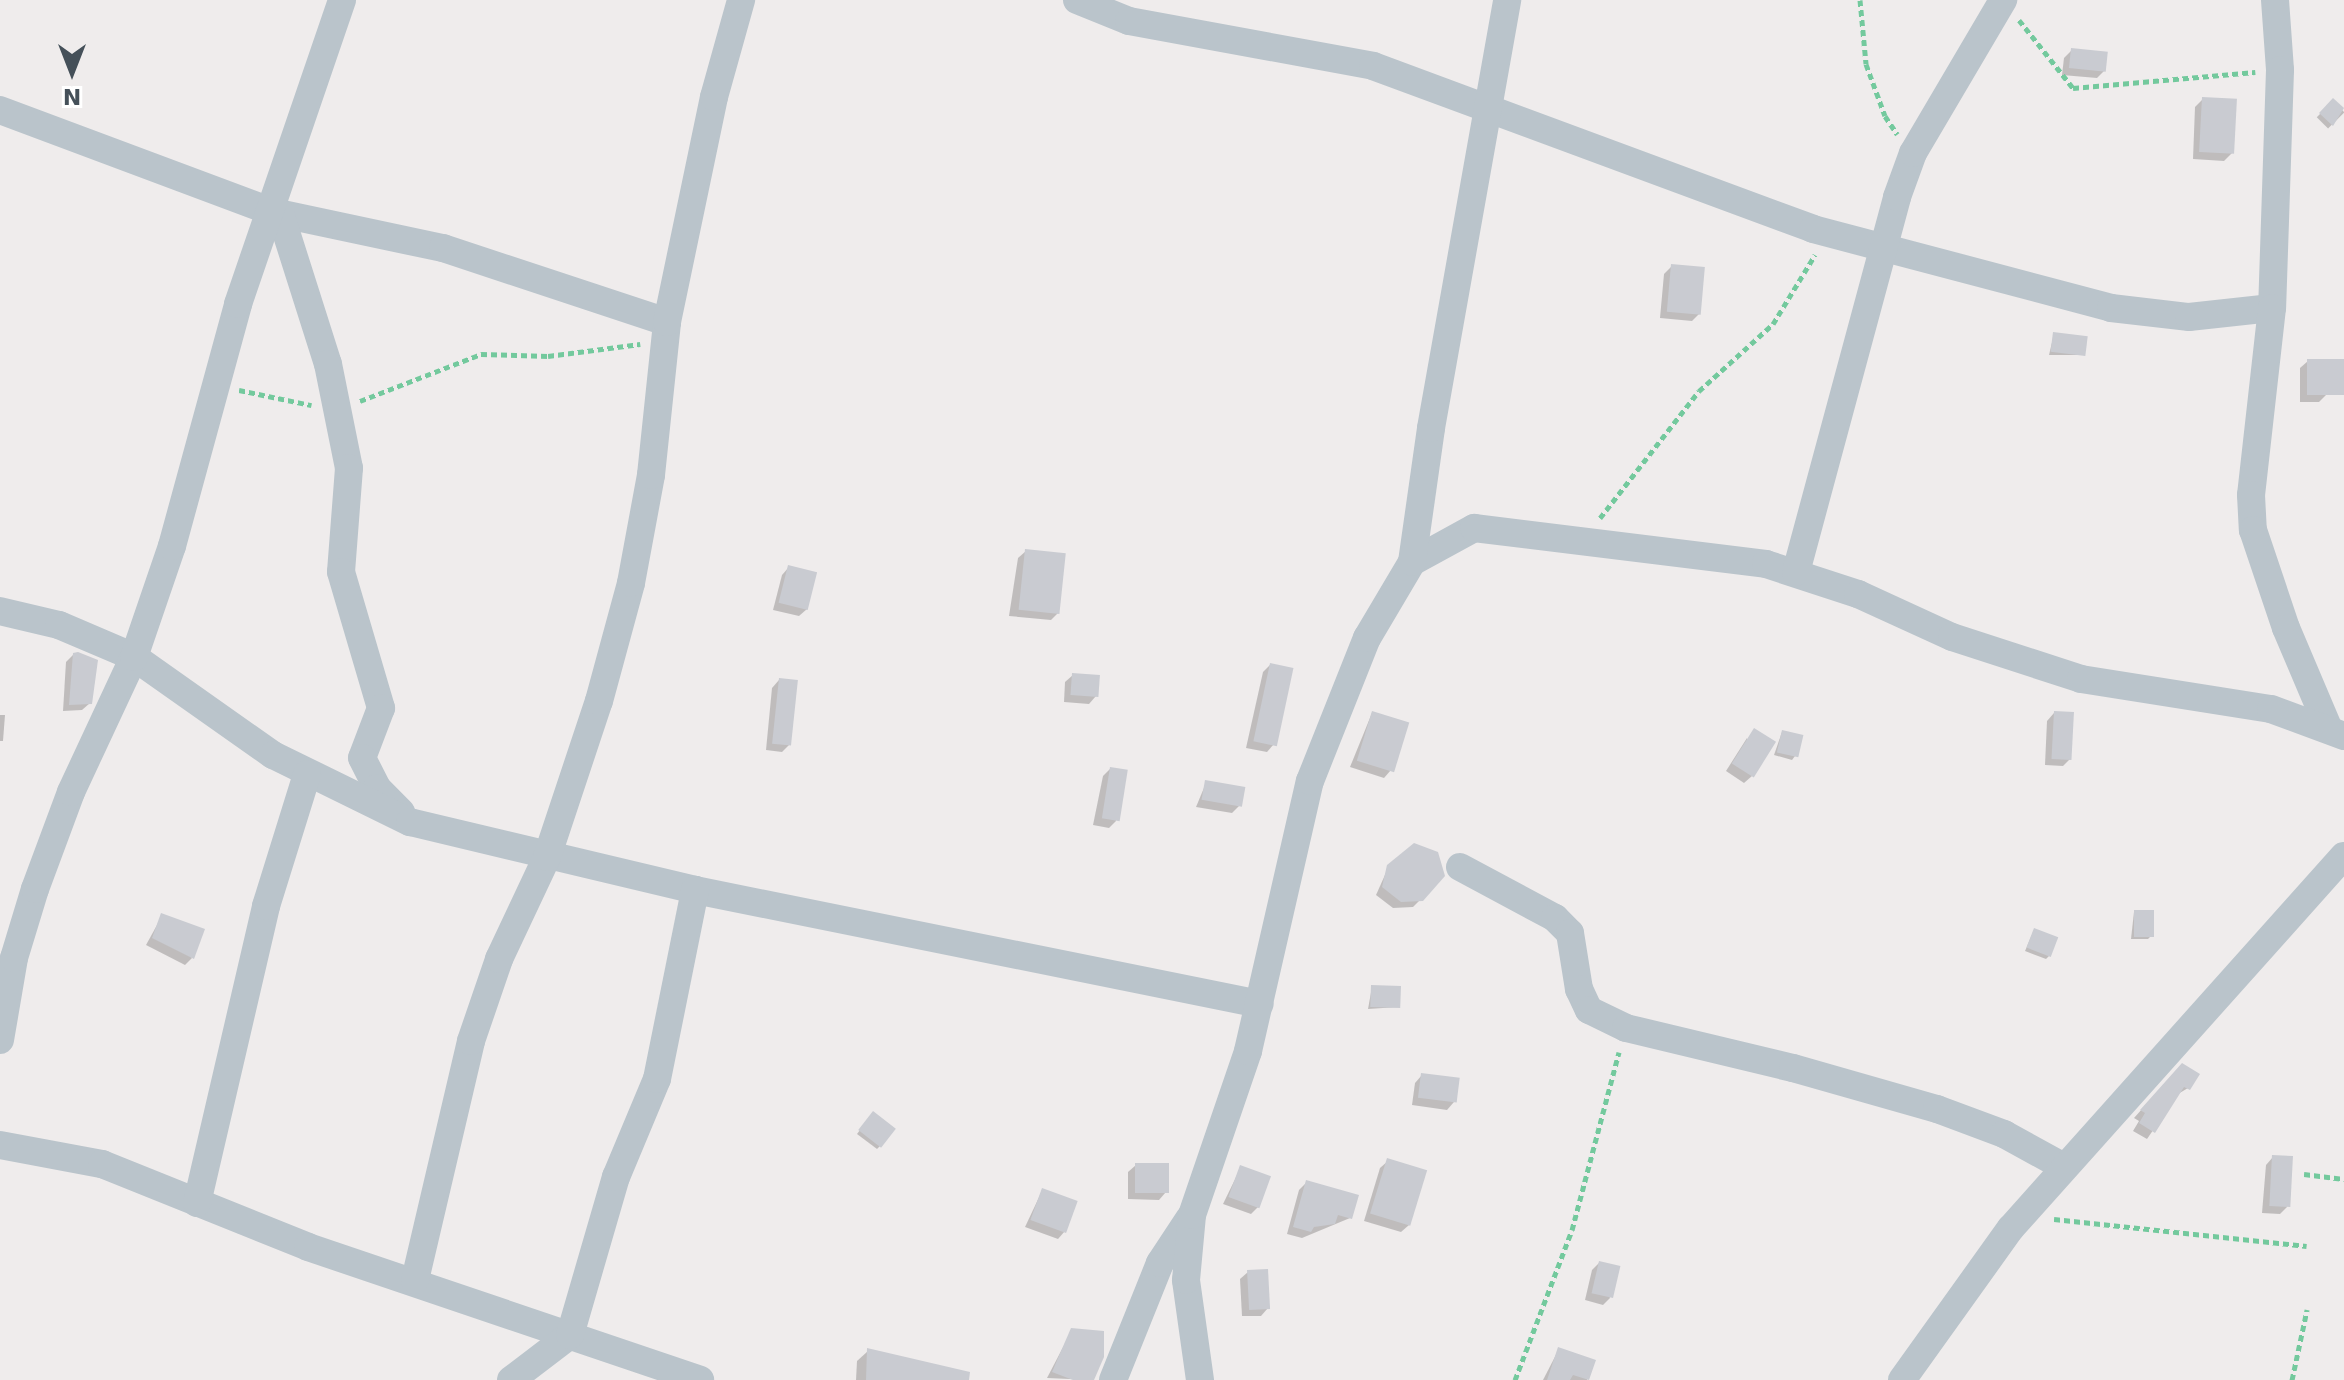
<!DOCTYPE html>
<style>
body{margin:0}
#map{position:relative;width:2344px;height:1380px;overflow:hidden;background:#efecec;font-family:"DejaVu Sans",sans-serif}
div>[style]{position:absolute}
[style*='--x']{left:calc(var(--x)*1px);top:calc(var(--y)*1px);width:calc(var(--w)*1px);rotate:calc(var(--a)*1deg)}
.shadow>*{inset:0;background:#0003;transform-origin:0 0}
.building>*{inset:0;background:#c9cbd1;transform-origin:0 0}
.path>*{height:5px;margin-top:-2.5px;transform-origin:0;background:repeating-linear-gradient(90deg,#73c99d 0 6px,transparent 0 10px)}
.street>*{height:28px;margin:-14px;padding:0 14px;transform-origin:14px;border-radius:14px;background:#bac4cb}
span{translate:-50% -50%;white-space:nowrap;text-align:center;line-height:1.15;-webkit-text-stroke:6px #fff;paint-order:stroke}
.north{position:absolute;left:32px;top:32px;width:80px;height:80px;-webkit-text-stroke:6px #fff;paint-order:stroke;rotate:180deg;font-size:22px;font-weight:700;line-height:32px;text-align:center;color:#455059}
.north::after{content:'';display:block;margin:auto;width:28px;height:36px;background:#455059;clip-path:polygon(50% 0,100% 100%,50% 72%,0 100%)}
</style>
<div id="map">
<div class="shadow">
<div style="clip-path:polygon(2072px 50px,2104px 71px,2097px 78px,2062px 75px,2064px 58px)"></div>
<div style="clip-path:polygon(2203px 99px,2232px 153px,2224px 161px,2193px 159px,2195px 107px)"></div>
<div style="left:2333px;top:101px;width:16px;height:23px;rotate:45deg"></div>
<div style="clip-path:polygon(1671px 267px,1700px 313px,1692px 321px,1660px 318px,1664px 274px)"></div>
<div style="clip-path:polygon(2054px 334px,2084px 355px,2049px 355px)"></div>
<div style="clip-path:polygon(2308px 361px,2327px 394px,2319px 402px,2300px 402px,2300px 368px)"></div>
<div style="clip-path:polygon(1026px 551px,1059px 612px,1051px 620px,1009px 616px,1018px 558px)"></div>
<div style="clip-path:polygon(789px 567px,807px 609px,799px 616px,773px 610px,782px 575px)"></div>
<div style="clip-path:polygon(73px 655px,90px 703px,82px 710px,63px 711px,66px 662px)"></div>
<div style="clip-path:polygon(1270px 665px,1274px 744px,1267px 752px,1246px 748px,1263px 672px)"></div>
<div style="clip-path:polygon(1073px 675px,1096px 696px,1089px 704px,1064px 702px,1065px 682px)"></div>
<div style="clip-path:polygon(779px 680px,790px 744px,782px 752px,766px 750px,772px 688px)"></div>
<div style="clip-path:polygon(1372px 713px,1391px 770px,1384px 778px,1350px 767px)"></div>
<div style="clip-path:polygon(2054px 713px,2070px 759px,2063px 766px,2045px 765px,2047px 721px)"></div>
<div style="clip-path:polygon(0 715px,5px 715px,3px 741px,0 741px)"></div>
<div style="clip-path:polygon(1782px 732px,1795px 756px,1792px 760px,1774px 755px)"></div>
<div style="clip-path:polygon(1747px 738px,1752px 776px,1744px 783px,1726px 771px)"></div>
<div style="clip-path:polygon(1110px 769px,1116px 821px,1109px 828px,1093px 825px,1103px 776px)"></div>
<div style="clip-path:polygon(1206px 783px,1239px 806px,1232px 813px,1196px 807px)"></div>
<div style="clip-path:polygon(1389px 866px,1421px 899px,1413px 907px,1393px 908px,1376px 895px)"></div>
<div style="clip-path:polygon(2134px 912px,2151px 936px,2148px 939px,2131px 939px)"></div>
<div style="clip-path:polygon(162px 916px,192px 958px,185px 965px,146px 945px)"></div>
<div style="clip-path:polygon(2034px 930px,2049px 956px,2046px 959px,2025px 951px)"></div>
<div style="clip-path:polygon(1372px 987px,1398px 1007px,1368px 1009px)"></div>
<div style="clip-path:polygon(2175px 1072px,2188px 1088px,2178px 1094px,2147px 1139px,2133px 1131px,2139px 1121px,2134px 1118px)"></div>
<div style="clip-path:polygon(1422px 1075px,1454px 1102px,1447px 1110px,1412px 1105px,1415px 1083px)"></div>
<div style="clip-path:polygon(870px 1117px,880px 1146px,877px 1149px,857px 1134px)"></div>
<div style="clip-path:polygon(2273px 1157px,2287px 1207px,2280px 1214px,2262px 1213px,2266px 1165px)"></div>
<div style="clip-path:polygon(1388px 1161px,1409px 1225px,1401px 1232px,1364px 1221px,1380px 1168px)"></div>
<div style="clip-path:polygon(1136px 1165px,1166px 1192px,1159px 1200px,1128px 1199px,1128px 1172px)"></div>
<div style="clip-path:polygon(1241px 1167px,1258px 1207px,1251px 1214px,1223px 1204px)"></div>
<div style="clip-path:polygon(1307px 1182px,1350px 1218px,1302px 1238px,1287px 1234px,1299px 1190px)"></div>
<div style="clip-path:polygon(1042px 1191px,1065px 1231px,1058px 1239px,1025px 1227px)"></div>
<div style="clip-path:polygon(1599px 1263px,1610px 1298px,1603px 1305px,1585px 1300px,1592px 1270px)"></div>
<div style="clip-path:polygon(1248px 1272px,1268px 1308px,1261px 1316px,1242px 1316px,1240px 1279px)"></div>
<div style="clip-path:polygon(1072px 1330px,1092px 1380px,1047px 1378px)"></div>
<div style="clip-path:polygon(1559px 1349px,1594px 1362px,1587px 1380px,1543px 1380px)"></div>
<div style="clip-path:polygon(868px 1351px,958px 1380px,856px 1380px,857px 1361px)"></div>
</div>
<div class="building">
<div style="left:2071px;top:48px;width:37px;height:20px;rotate:6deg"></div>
<div style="left:2202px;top:97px;width:35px;height:55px;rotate:3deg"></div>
<div style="clip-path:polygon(2333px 98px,2344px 108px,2333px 126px,2319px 113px)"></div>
<div style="left:1671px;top:264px;width:34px;height:48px;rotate:5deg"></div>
<div style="left:2053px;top:332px;width:35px;height:20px;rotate:7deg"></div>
<div style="left:2307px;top:359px;width:37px;height:36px"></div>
<div style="left:1025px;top:549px;width:41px;height:61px;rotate:6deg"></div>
<div style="left:788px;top:565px;width:30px;height:39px;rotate:14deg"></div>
<div style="clip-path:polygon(78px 652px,98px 660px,92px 704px,69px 705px,73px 653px)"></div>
<div style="left:1270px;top:663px;width:24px;height:80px;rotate:12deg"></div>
<div style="left:1072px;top:673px;width:28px;height:22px;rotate:4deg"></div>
<div style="left:779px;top:678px;width:19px;height:66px;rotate:6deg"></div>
<div style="left:1372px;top:711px;width:39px;height:52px;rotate:17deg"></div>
<div style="left:2054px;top:711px;width:20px;height:48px;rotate:3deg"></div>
<div style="left:1754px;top:728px;width:26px;height:42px;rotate:32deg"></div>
<div style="left:1782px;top:730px;width:22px;height:23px;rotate:13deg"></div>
<div style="left:1110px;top:767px;width:18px;height:52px;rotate:9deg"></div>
<div style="left:1205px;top:780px;width:41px;height:20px;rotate:10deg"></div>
<div style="clip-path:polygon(1414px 843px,1438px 852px,1445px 876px,1423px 901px,1401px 902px,1382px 887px,1387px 865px)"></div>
<div style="left:2134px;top:910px;width:20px;height:27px"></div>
<div style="clip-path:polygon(161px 913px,205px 929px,194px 959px,152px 938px)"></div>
<div style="left:2034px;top:928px;width:26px;height:21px;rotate:21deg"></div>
<div style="left:1371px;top:985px;width:30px;height:22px;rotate:2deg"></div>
<div style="clip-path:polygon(2182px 1063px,2200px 1074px,2190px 1090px,2184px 1087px,2155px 1133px,2139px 1123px,2145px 1113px,2140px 1110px)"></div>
<div style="left:1421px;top:1073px;width:39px;height:25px;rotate:7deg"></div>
<div style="left:873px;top:1111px;width:29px;height:24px;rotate:38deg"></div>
<div style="left:2272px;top:1155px;width:21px;height:51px;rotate:3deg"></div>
<div style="left:1387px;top:1158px;width:42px;height:58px;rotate:17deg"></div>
<div style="left:1135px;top:1163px;width:34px;height:30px"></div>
<div style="left:1240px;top:1165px;width:33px;height:34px;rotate:20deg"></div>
<div style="clip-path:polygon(1306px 1180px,1359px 1195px,1352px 1219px,1338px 1215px,1335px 1224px,1314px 1227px,1311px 1232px,1293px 1227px)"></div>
<div style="left:1042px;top:1188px;width:38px;height:34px;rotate:20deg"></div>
<div style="left:1599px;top:1261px;width:22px;height:33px;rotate:13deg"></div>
<div style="left:1268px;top:1269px;width:40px;height:21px;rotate:87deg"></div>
<div style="clip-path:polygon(1071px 1328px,1104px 1331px,1104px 1357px,1094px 1380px,1073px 1380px,1052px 1372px)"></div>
<div style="clip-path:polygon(1558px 1347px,1596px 1360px,1589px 1380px,1573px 1375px,1570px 1380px,1547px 1380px)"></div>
<div style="clip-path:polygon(867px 1348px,970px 1372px,969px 1380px,866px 1380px)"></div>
</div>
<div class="path">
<div style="--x:1860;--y:0;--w:64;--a:84.6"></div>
<div style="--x:1866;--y:64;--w:55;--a:69.9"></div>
<div style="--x:1885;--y:116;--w:22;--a:56"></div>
<div style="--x:2019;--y:20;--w:87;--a:51.5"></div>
<div style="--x:2073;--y:88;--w:183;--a:-5"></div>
<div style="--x:239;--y:390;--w:74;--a:11.8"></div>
<div style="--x:360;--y:401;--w:130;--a:-21.2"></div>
<div style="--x:481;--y:354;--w:67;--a:1.7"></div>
<div style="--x:548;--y:356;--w:93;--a:-7.4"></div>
<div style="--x:1600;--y:518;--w:161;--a:-52.1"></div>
<div style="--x:1699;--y:391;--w:100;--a:-42.2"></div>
<div style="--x:1773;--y:324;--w:81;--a:-58.7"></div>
<div style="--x:2304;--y:1174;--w:40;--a:7.1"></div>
<div style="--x:2054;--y:1219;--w:254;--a:6.1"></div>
<div style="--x:1515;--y:1380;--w:160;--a:-69.2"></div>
<div style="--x:1572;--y:1230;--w:184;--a:-75.2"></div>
<div style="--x:2292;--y:1380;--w:72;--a:-77.9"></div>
</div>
<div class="street">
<div style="--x:1077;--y:0;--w:56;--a:22"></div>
<div style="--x:1129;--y:21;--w:248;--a:10.4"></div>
<div style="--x:1373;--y:66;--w:469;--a:20.3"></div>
<div style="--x:1813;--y:229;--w:308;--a:14.8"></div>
<div style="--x:2111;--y:308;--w:79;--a:6.6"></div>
<div style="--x:2189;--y:317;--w:83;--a:-6.2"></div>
<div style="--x:2275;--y:0;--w:70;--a:85.9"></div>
<div style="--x:2280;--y:70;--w:238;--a:91.9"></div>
<div style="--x:2272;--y:308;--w:188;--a:96.4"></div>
<div style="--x:2251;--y:495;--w:35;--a:87"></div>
<div style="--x:2253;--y:530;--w:103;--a:71.4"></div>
<div style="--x:2286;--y:628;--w:108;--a:67"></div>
<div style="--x:0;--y:110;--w:291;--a:20.5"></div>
<div style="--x:273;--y:212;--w:174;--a:12"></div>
<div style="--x:443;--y:248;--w:236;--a:18.3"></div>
<div style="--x:280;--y:213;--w:158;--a:72.4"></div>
<div style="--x:328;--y:364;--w:106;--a:78.6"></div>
<div style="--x:349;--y:468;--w:104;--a:94.4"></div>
<div style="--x:341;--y:572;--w:142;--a:73.6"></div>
<div style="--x:381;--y:708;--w:53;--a:110.8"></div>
<div style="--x:362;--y:758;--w:34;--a:63"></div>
<div style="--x:377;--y:788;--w:34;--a:45"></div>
<div style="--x:1412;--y:562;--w:71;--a:-28.7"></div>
<div style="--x:1474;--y:528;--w:294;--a:7"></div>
<div style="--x:1766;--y:564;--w:97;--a:18.1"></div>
<div style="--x:1858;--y:594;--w:103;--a:24.6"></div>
<div style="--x:1952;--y:637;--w:136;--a:18"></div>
<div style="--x:2081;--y:679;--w:192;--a:9"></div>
<div style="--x:2271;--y:709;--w:78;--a:20.3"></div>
<div style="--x:1796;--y:572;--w:388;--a:-74.9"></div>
<div style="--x:1897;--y:197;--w:47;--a:-70"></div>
<div style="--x:1913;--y:153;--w:178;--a:-59.5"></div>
<div style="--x:0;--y:611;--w:61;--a:13.3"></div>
<div style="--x:59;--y:625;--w:82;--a:23.1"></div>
<div style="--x:134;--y:657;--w:170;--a:35.2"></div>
<div style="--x:273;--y:755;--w:153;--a:26.1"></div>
<div style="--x:410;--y:822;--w:293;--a:13.4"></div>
<div style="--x:695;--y:890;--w:576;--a:11.41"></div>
<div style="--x:1460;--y:867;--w:108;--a:28.2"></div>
<div style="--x:1555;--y:918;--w:21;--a:45"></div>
<div style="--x:1570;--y:933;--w:57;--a:80.9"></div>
<div style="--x:1579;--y:989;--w:23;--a:65"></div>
<div style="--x:1589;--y:1010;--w:41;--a:25.9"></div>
<div style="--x:1626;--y:1028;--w:172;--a:13.5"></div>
<div style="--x:1793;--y:1068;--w:150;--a:15.9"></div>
<div style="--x:1937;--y:1109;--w:72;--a:20.5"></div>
<div style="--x:2004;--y:1134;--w:68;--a:28.8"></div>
<div style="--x:0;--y:1040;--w:83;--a:-80.3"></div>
<div style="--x:14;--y:958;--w:72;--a:-73.1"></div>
<div style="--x:35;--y:889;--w:103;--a:-69.6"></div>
<div style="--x:71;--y:792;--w:149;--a:-65"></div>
<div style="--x:134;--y:657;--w:117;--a:-71.1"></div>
<div style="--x:172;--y:546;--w:251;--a:-74.7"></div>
<div style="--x:238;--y:304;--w:321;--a:-71.1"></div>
<div style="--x:0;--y:1145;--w:104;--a:10.6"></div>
<div style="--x:102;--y:1164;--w:222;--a:21.9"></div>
<div style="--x:308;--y:1247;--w:414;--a:18.7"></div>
<div style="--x:197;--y:1203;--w:305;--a:-76.9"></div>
<div style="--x:266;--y:906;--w:138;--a:-72.7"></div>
<div style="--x:415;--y:1280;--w:245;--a:-76.8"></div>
<div style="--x:471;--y:1041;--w:87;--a:-71.1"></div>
<div style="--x:499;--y:959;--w:113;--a:-64.8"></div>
<div style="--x:547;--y:857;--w:164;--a:-71.6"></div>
<div style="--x:599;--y:701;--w:122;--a:-74.8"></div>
<div style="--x:631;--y:583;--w:110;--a:-79.5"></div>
<div style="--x:651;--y:475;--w:154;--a:-84"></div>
<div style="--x:667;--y:322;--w:230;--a:-78.2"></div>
<div style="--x:714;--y:97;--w:101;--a:-74.4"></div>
<div style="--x:511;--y:1380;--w:74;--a:-37.3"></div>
<div style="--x:570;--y:1335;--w:165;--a:-73.8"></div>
<div style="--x:616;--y:1177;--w:106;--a:-67.3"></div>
<div style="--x:657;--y:1079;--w:193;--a:-78.6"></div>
<div style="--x:1113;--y:1380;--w:126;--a:-68.1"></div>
<div style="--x:1160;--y:1263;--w:53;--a:-56.6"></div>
<div style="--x:1200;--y:1380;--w:101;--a:-98"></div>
<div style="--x:1186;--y:1280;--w:65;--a:-84.7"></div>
<div style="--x:1192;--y:1215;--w:173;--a:-71.1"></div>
<div style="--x:1248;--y:1051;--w:277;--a:-77.1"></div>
<div style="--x:1310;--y:781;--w:154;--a:-68.3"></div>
<div style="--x:1367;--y:638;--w:88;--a:-59.4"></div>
<div style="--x:1412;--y:562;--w:135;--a:-81.9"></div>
<div style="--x:1431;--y:428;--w:435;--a:-79.9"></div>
<div style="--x:1902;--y:1380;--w:187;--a:-54.4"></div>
<div style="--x:2011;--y:1228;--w:499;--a:-48.2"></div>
</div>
<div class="north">N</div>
</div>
